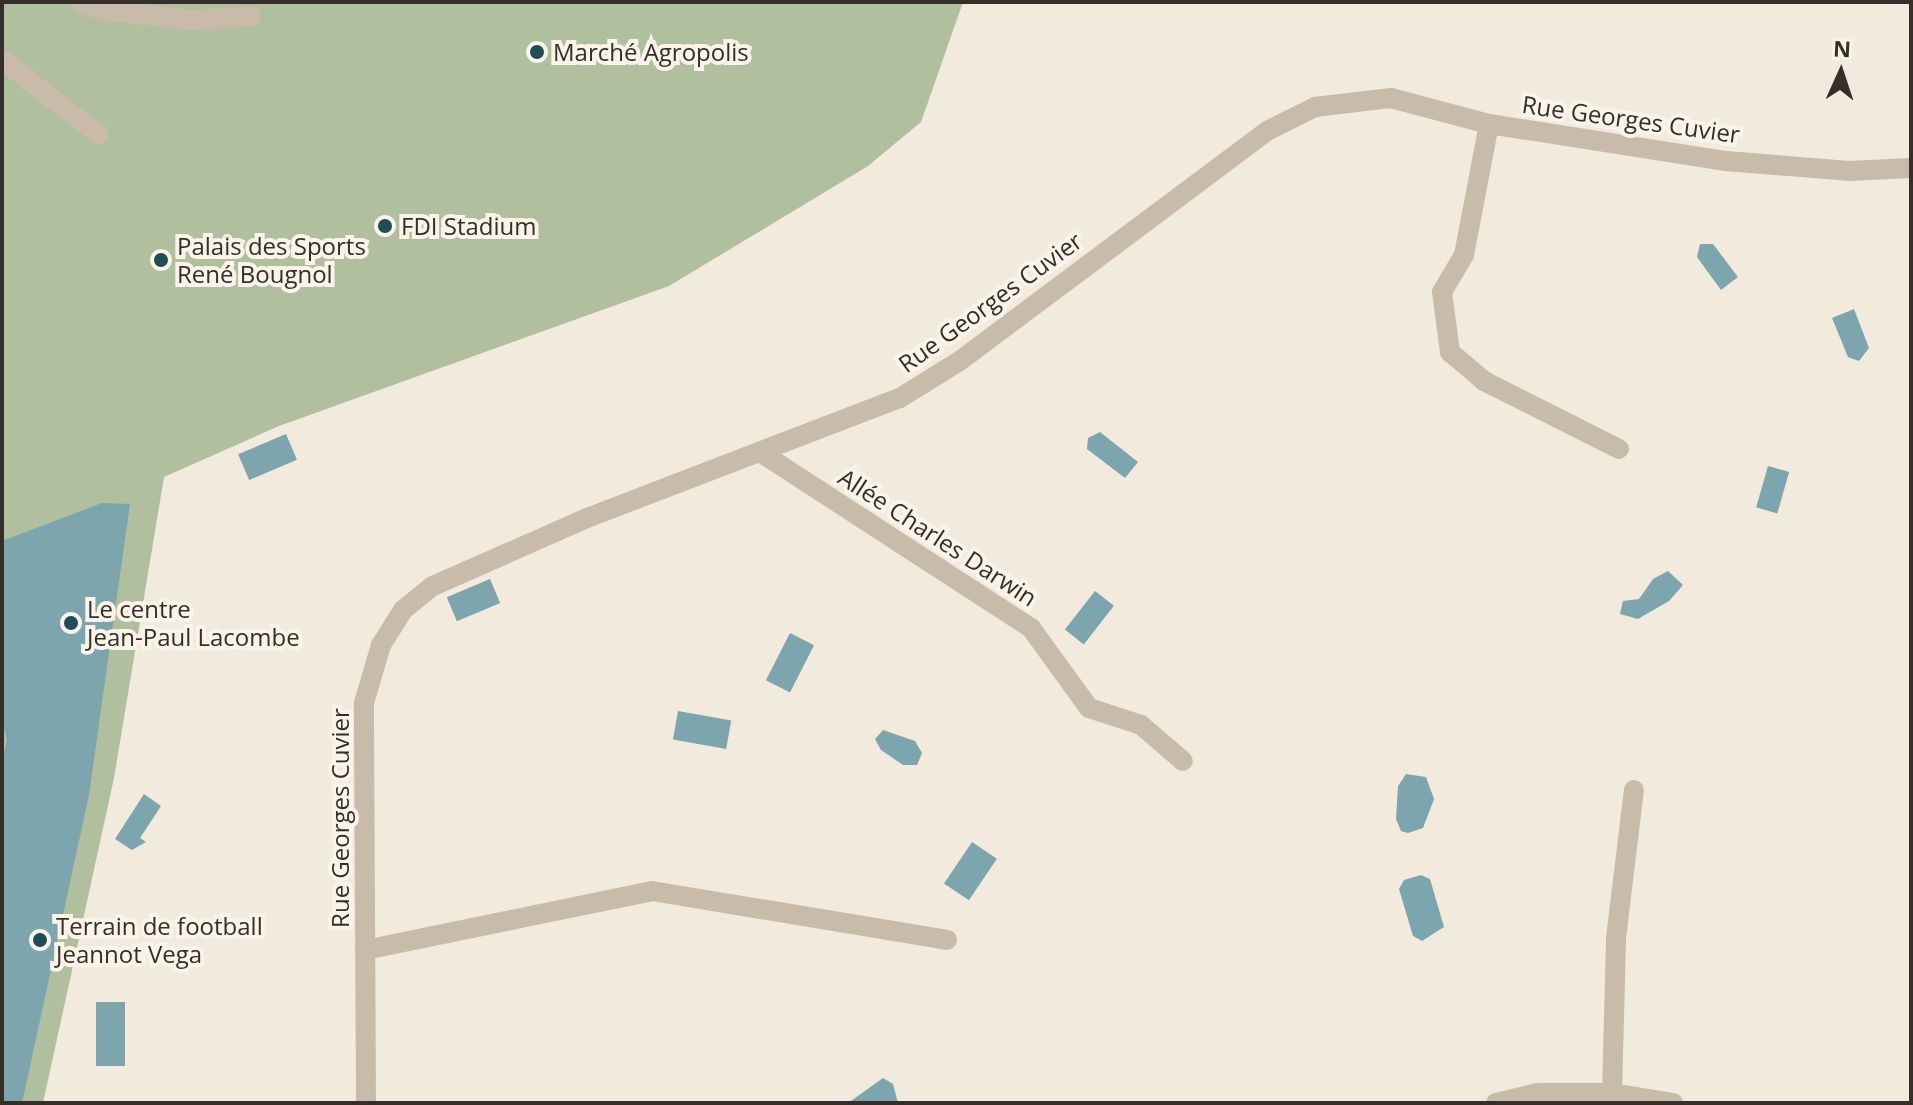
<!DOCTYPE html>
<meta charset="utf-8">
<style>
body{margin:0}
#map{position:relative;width:1913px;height:1105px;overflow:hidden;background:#f1eadd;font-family:"Open Sans",sans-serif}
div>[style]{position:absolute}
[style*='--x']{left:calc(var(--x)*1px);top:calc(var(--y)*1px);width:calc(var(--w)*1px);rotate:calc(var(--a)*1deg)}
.green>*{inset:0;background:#b0bf9d}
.water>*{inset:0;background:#7da5ad;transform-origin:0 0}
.lane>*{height:20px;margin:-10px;padding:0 10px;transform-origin:10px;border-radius:10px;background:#c8bba9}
.street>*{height:20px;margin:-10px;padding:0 10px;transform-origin:10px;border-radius:10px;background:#c8bba9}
.dots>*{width:22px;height:22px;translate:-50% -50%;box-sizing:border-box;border:4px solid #f9f3e9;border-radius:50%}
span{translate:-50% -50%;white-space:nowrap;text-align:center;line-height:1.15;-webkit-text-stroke:8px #f9f3e9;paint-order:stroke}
.poi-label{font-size:24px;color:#362e29}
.left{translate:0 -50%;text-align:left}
.street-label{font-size:24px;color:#362e29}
.frame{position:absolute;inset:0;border:4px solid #362e29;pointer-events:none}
.north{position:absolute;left:1801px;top:32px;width:80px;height:80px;-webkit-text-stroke:6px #f9f3e9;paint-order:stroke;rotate:3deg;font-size:22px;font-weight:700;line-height:32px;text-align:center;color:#362e29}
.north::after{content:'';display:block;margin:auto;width:28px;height:36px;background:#362e29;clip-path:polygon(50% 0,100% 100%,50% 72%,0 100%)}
</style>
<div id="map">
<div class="green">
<div style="clip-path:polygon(2px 2px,963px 2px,921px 122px,868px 166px,669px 286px,279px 426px,164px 477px,114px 778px,43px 1103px,2px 1103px)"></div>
</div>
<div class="water">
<div style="clip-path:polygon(1700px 244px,1713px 244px,1738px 277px,1721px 290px,1697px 257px)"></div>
<div style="clip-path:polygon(1854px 309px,1869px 348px,1859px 361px,1848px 357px,1832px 318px)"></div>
<div style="clip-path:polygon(1100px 432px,1138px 462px,1125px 478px,1087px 449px,1088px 438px)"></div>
<div style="left:286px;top:434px;width:28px;height:52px;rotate:67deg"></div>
<div style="left:1768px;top:466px;width:22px;height:43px;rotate:16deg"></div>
<div style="clip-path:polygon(102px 503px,130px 504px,89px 795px,22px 1103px,2px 1103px,2px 764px,7px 739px,2px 721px,2px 541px)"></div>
<div style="clip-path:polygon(1668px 571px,1683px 585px,1669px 601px,1638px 619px,1620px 614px,1623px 601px,1639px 599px,1653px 579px)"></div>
<div style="left:490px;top:579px;width:26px;height:47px;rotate:67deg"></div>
<div style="left:1095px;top:591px;width:24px;height:49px;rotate:38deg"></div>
<div style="left:790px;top:633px;width:27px;height:53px;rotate:27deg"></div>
<div style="left:678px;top:711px;width:54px;height:29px;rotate:10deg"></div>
<div style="clip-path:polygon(883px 730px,915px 741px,922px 753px,917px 765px,903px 765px,881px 750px,875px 739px)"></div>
<div style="clip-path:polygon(1406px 774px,1426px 777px,1434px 799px,1423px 828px,1408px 833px,1401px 831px,1396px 819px,1398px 786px)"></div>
<div style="clip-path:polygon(144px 794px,161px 806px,140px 838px,146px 842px,132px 850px,115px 839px)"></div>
<div style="left:972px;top:842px;width:30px;height:50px;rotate:34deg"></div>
<div style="clip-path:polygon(1421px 875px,1430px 879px,1444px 927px,1422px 941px,1413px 936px,1399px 889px,1404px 880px)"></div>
<div style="left:96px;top:1002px;width:29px;height:64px"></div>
<div style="clip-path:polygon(883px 1078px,893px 1084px,898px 1103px,848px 1103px)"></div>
</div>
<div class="lane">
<div style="--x:80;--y:2;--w:23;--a:20"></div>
<div style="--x:102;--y:10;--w:91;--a:6.3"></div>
<div style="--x:192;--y:20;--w:59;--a:-3.9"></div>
<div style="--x:2;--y:60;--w:121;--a:37.6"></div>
</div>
<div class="street">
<div style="--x:1489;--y:124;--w:133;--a:100.8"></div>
<div style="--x:1464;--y:255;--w:43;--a:120.7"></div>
<div style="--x:1442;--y:292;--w:61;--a:82.4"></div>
<div style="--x:1450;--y:352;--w:45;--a:40.5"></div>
<div style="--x:1484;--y:381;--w:151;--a:26.7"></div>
<div style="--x:763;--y:454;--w:320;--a:33"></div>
<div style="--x:1031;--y:628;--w:99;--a:54.1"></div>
<div style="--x:1089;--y:708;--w:55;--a:18.1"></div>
<div style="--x:1141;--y:725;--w:55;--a:40.6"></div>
<div style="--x:365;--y:950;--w:293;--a:-11.6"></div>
<div style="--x:652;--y:891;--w:299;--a:9.4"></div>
<div style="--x:1612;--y:1093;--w:155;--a:-88.5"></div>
<div style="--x:1616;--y:938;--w:149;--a:-83.1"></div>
<div style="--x:366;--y:1103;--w:400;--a:-90.3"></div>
<div style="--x:364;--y:703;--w:60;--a:-73.7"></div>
<div style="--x:381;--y:645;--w:41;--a:-57.8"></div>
<div style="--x:403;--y:610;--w:38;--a:-39"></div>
<div style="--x:433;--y:586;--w:168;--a:-23.8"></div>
<div style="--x:587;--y:518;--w:335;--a:-21"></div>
<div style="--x:900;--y:398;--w:72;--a:-31.9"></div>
<div style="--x:961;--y:360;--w:382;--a:-36.8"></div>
<div style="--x:1267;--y:131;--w:54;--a:-26.6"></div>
<div style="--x:1315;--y:107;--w:77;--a:-6.8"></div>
<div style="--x:1391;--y:98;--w:101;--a:14.9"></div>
<div style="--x:1489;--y:124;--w:240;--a:8.9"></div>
<div style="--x:1726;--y:161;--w:123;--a:4.6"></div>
<div style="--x:1849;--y:171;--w:62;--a:-2.8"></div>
<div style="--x:1496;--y:1103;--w:43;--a:-13.4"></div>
<div style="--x:1538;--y:1093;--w:74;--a:0"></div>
<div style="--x:1612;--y:1093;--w:62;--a:9.3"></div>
</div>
<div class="dots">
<div style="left:537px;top:52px;background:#204c55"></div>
<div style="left:385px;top:226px;background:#204c55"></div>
<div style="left:161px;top:260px;background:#204c55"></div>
<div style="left:71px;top:623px;background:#204c55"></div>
<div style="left:40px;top:940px;background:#204c55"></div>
</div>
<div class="poi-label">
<span class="left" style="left:553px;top:52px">Marché Agropolis</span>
<span class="left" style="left:401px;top:226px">FDI Stadium</span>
<span class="left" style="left:177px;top:260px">Palais des Sports<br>René Bougnol</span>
<span class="left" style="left:87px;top:623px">Le centre<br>Jean-Paul Lacombe</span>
<span class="left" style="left:56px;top:940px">Terrain de football<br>Jeannot Vega</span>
</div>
<div class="street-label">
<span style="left:1631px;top:119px;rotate:8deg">Rue Georges Cuvier</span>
<span style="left:990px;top:302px;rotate:-36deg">Rue Georges Cuvier</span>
<span style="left:938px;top:537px;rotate:33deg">Allée Charles Darwin</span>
<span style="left:340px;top:818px;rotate:-90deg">Rue Georges Cuvier</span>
</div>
<div class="frame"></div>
<div class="north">N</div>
</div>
